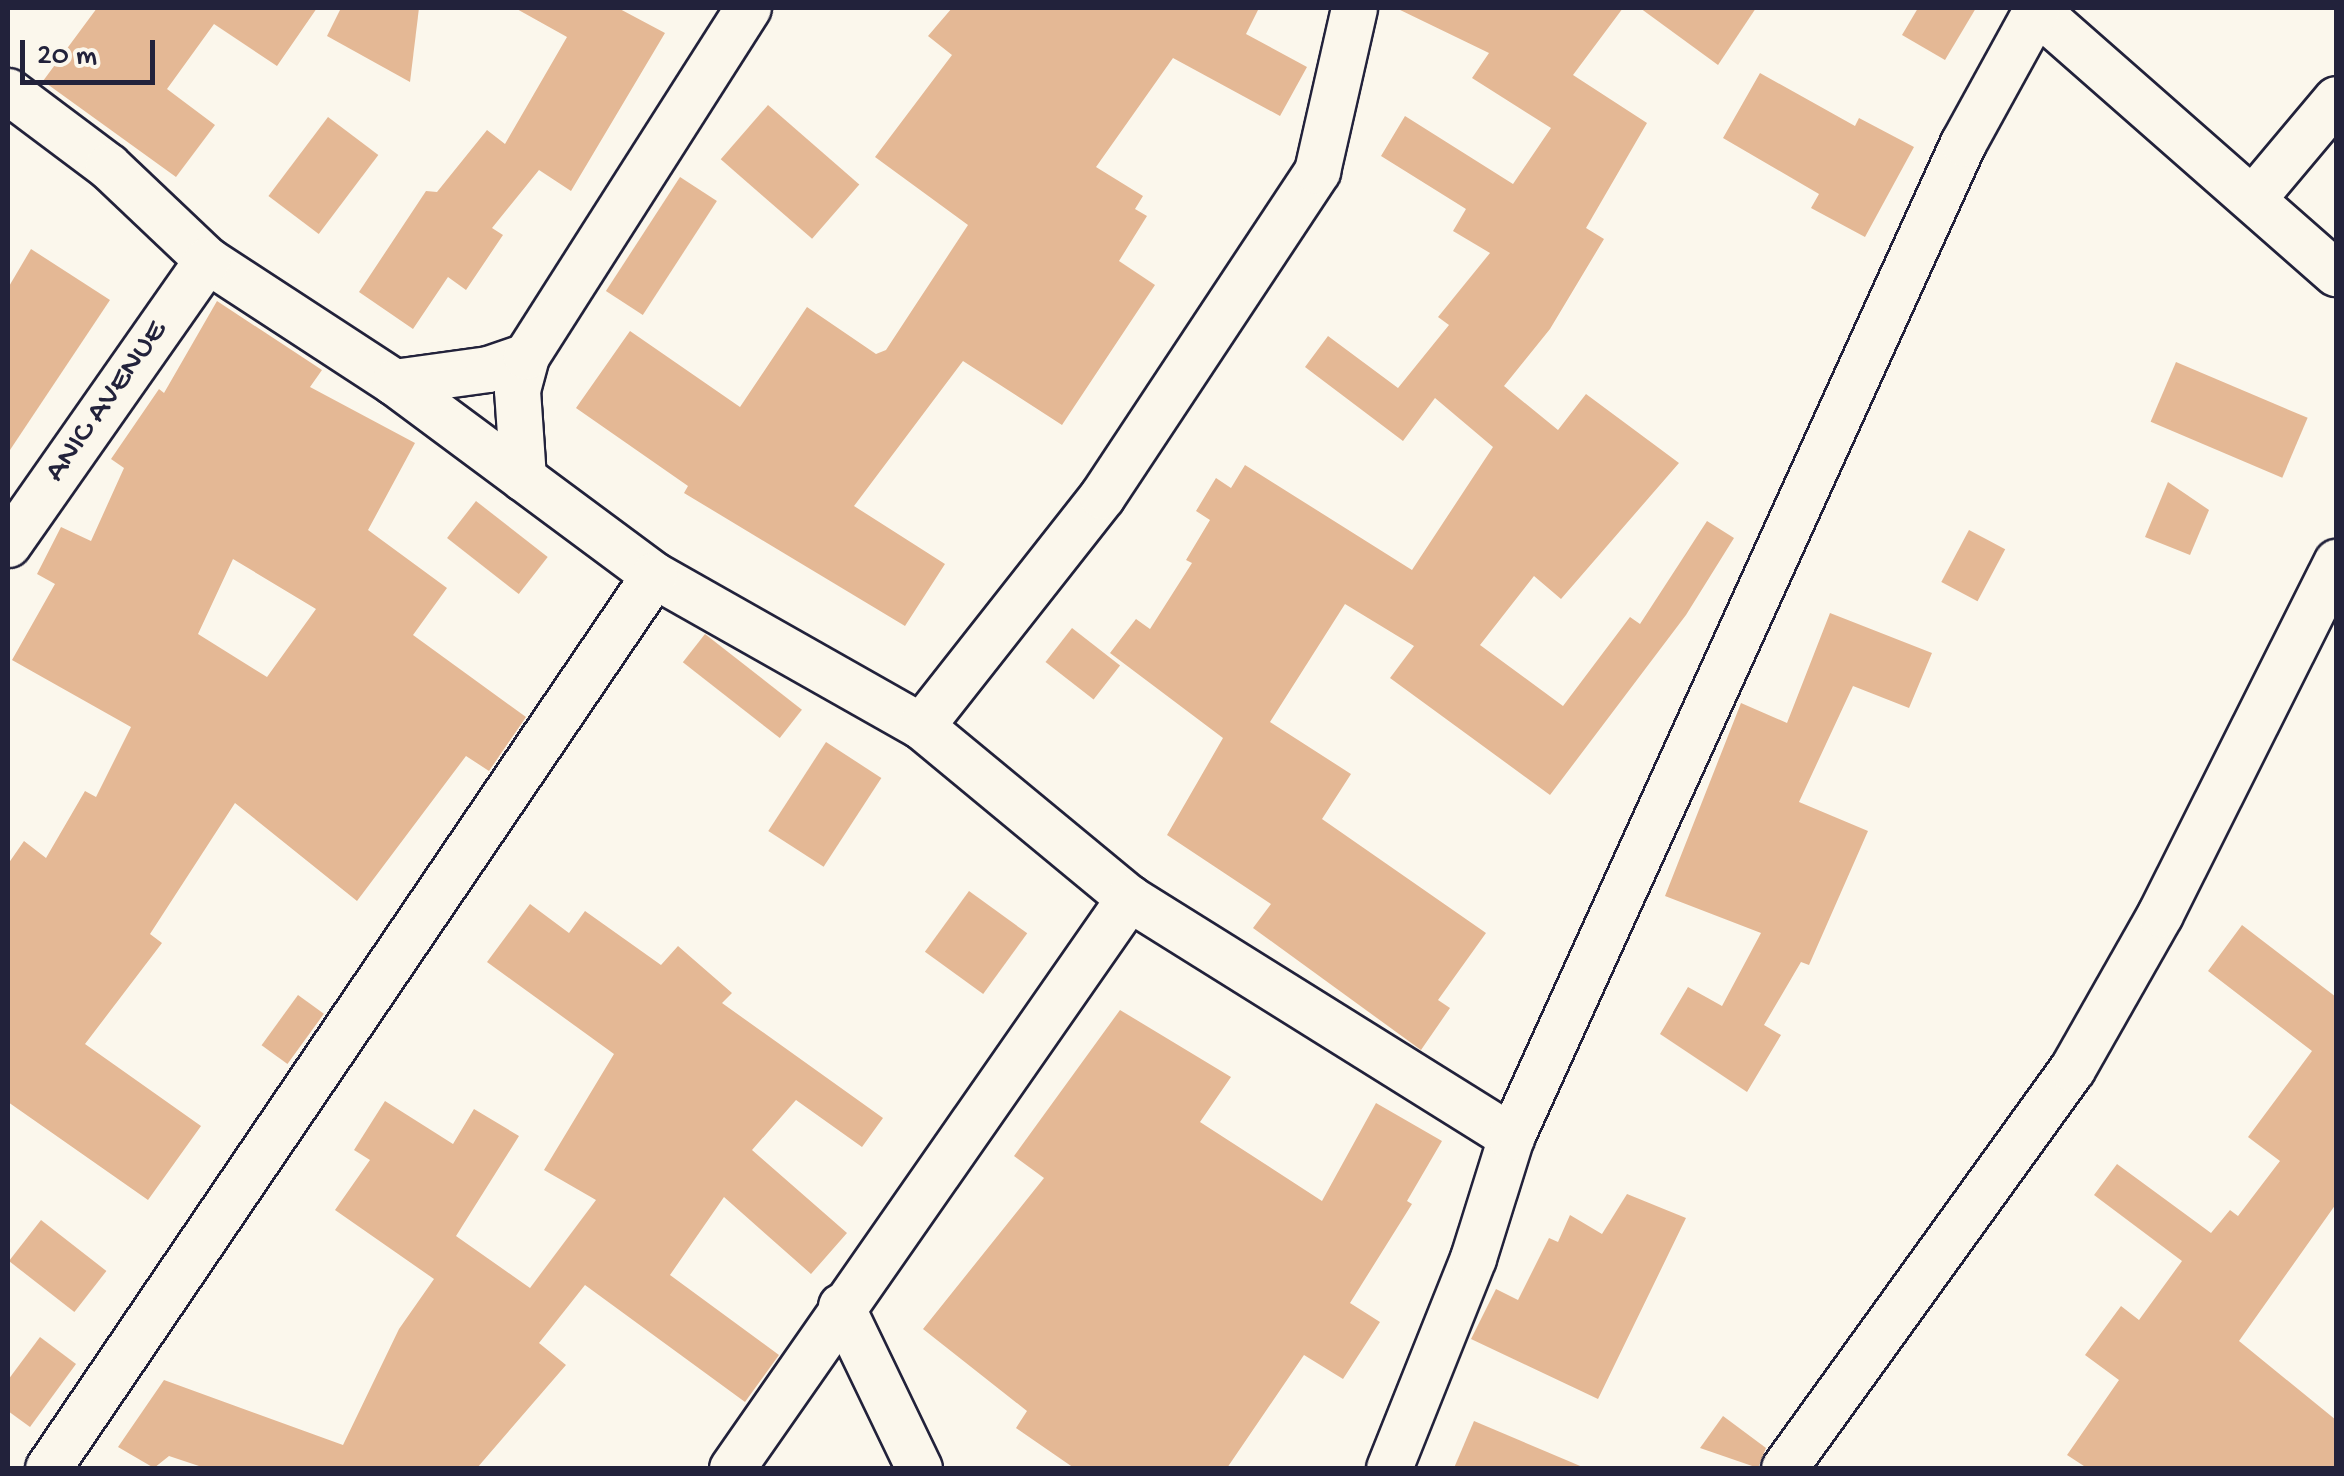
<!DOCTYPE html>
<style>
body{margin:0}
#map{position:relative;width:2344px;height:1476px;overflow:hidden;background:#fbf7ec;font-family:"Gochi Hand",sans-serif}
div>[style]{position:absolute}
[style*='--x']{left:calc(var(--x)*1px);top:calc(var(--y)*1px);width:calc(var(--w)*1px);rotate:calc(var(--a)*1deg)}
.building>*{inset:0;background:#e4b895;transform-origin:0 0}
.roads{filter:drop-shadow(2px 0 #22223b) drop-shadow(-2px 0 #22223b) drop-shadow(0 2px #22223b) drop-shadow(0 -2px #22223b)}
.minor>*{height:45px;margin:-22.5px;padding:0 22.5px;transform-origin:22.5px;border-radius:22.5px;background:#fbf7ec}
span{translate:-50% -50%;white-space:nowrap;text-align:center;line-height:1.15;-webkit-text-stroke:10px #fbf7ec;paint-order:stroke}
.street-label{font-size:32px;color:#22223b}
.frame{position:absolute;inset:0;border:10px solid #22223b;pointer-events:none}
.scale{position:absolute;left:20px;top:40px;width:135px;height:45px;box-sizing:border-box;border:5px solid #22223b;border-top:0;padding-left:12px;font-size:30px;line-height:35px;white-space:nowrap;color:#22223b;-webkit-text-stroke:8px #fbf7ec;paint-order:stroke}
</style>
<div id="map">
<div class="building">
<div style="clip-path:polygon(97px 8px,317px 8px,277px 66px,214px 24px,167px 89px,215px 125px,176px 177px,43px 81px)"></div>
<div style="clip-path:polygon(341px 8px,419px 8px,410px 82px,327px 36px)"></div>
<div style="clip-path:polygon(515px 8px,618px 8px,665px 33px,571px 191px,539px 170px,492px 228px,503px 235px,466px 290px,448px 277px,413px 329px,359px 292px,426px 191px,437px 192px,487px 130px,505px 144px,567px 37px)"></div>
<div style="clip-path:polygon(952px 8px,1259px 8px,1246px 34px,1307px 67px,1280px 116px,1173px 58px,1096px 167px,1143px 196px,1135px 209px,1147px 216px,1119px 261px,1155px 285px,1062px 425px,963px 361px,854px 506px,945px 564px,905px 626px,684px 493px,688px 486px,576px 408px,630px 331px,740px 407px,807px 307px,876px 354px,886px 350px,968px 225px,875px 157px,952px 55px,928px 36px)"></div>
<div style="clip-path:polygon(1396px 8px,1623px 8px,1573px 75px,1647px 123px,1586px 228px,1604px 239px,1550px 329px,1504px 386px,1558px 430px,1586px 394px,1679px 463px,1561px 599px,1534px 576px,1480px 645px,1563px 706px,1630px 617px,1640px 624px,1707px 521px,1734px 538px,1686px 615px,1550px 795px,1390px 678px,1414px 646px,1345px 604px,1270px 722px,1351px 774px,1322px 819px,1486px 933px,1438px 1000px,1450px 1008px,1421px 1050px,1253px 928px,1271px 904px,1167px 835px,1223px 738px,1110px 653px,1136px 619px,1150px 629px,1192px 563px,1186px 560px,1210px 520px,1196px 511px,1216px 478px,1231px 488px,1245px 465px,1412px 570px,1493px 447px,1435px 398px,1403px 441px,1305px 367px,1328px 336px,1398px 388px,1449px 325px,1438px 317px,1490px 253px,1453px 231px,1466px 209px,1381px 156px,1405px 116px,1513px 184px,1551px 128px,1472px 78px,1489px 53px)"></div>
<div style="clip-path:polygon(1640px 8px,1756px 8px,1718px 65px)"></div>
<div style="clip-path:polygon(1918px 8px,1976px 8px,1945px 60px,1902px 35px)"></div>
<div style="clip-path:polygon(1760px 73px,1855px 126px,1859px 118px,1914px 147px,1865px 237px,1811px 208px,1819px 194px,1723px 138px)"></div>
<div style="left:768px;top:105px;width:121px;height:72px;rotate:41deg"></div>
<div style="left:328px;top:117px;width:63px;height:99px;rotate:37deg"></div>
<div style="left:680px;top:177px;width:44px;height:136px;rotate:33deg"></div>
<div style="clip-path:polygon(31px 249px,110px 300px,8px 453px,8px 288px)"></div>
<div style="clip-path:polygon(evenodd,217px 301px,322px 370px,310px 387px,415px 443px,368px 530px,447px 588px,413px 635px,526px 717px,489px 771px,466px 756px,357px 901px,235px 803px,150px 934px,162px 943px,85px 1044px,201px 1126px,148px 1200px,8px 1102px,8px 864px,24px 841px,46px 858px,85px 791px,96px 797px,131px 727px,12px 660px,55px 584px,37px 574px,61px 527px,91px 541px,124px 468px,111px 459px,159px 389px,164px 393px,217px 301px,233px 559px,316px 609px,267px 677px,198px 634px,233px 559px)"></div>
<div style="left:2176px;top:362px;width:143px;height:65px;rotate:23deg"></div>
<div style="clip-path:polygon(2168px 482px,2209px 510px,2190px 555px,2145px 537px)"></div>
<div style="left:476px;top:501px;width:91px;height:47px;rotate:38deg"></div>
<div style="left:1969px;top:530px;width:41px;height:59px;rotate:28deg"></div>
<div style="clip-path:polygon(1830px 613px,1932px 653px,1909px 708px,1853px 686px,1799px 802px,1868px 831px,1809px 965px,1801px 962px,1764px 1025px,1781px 1035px,1747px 1092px,1660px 1034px,1688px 987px,1722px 1006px,1761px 933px,1665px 896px,1741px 703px,1787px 723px)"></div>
<div style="left:1072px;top:628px;width:61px;height:43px;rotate:38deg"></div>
<div style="left:705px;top:634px;width:123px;height:36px;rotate:38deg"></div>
<div style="left:826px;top:742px;width:66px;height:106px;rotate:33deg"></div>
<div style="left:969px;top:891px;width:72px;height:75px;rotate:36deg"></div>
<div style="clip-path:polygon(530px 904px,569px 933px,585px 911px,661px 965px,678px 946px,732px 993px,722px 1003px,883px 1118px,862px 1147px,796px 1100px,752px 1150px,847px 1233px,811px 1274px,724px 1197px,670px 1275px,779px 1355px,745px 1402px,585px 1285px,539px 1343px,566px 1365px,477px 1468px,205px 1468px,169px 1456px,154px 1468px,118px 1447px,164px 1380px,343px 1445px,399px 1329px,434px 1279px,335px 1210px,370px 1160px,354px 1150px,385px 1101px,453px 1144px,474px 1109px,519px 1136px,456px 1236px,530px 1288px,596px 1200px,544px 1170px,614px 1054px,487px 962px)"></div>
<div style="clip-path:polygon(2242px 925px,2336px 997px,2336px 1204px,2239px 1341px,2336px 1420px,2336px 1468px,2087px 1468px,2067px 1455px,2119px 1380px,2085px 1355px,2121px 1306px,2139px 1320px,2182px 1261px,2094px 1195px,2117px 1164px,2211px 1233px,2230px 1210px,2238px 1216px,2280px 1161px,2248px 1137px,2312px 1051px,2208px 971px)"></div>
<div style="left:298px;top:995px;width:32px;height:62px;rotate:36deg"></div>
<div style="clip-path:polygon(1120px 1010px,1231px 1077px,1200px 1122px,1322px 1201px,1376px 1103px,1442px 1141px,1407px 1201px,1412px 1204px,1350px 1303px,1380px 1322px,1343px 1379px,1304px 1355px,1227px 1468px,1074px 1468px,1016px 1428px,1027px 1411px,923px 1329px,1044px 1178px,1014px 1156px)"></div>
<div style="clip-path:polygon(1627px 1194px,1686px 1218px,1598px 1399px,1471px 1339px,1496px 1289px,1518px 1300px,1549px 1238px,1558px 1242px,1570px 1215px,1602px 1234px)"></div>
<div style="left:41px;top:1220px;width:83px;height:52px;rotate:38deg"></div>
<div style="clip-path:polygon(40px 1337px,76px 1364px,30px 1427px,8px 1411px,8px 1380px)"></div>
<div style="clip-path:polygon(1723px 1416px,1766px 1448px,1758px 1468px,1700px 1448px)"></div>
<div style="clip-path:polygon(1474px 1421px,1585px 1468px,1454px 1468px)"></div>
</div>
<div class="roads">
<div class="minor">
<div style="--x:2034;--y:8;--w:402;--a:41.3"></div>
<div style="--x:8;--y:91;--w:125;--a:36.9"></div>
<div style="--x:108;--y:166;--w:137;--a:43.5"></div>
<div style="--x:207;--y:260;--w:223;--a:33.1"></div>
<div style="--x:394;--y:382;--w:324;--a:36.6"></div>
<div style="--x:654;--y:575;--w:307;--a:29.5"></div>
<div style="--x:921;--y:726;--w:270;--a:39.6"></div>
<div style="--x:1129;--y:898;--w:451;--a:32"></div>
<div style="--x:2253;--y:198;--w:129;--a:-50"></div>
<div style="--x:394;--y:382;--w:95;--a:-7.9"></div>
<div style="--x:488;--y:369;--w:40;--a:-18.9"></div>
<div style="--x:523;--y:478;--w:88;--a:-93.9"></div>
<div style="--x:517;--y:390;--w:35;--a:-75"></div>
<div style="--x:526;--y:356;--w:413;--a:-57.5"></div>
<div style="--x:8;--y:544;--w:347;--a:-55"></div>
<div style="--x:921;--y:726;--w:293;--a:-51.8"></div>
<div style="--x:1102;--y:496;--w:390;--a:-56.5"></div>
<div style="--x:1317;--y:171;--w:167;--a:-77.2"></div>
<div style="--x:841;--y:1306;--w:180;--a:64.3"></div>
<div style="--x:48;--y:1468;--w:1079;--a:-55.84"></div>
<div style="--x:732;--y:1468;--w:695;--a:-55.14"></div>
<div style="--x:1389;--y:1468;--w:226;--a:-68.2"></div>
<div style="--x:1473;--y:1258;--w:127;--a:-72.6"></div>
<div style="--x:1511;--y:1137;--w:1092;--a:-65.55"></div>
<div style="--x:1963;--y:143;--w:152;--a:-61.2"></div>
<div style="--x:1784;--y:1468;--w:492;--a:-54.2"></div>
<div style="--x:2072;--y:1069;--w:178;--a:-60.4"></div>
<div style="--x:2160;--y:914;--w:394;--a:-63.4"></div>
</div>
</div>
<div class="street-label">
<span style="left:107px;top:402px;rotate:-55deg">ANIC AVENUE</span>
</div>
<div class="frame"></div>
<div class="scale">20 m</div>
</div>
